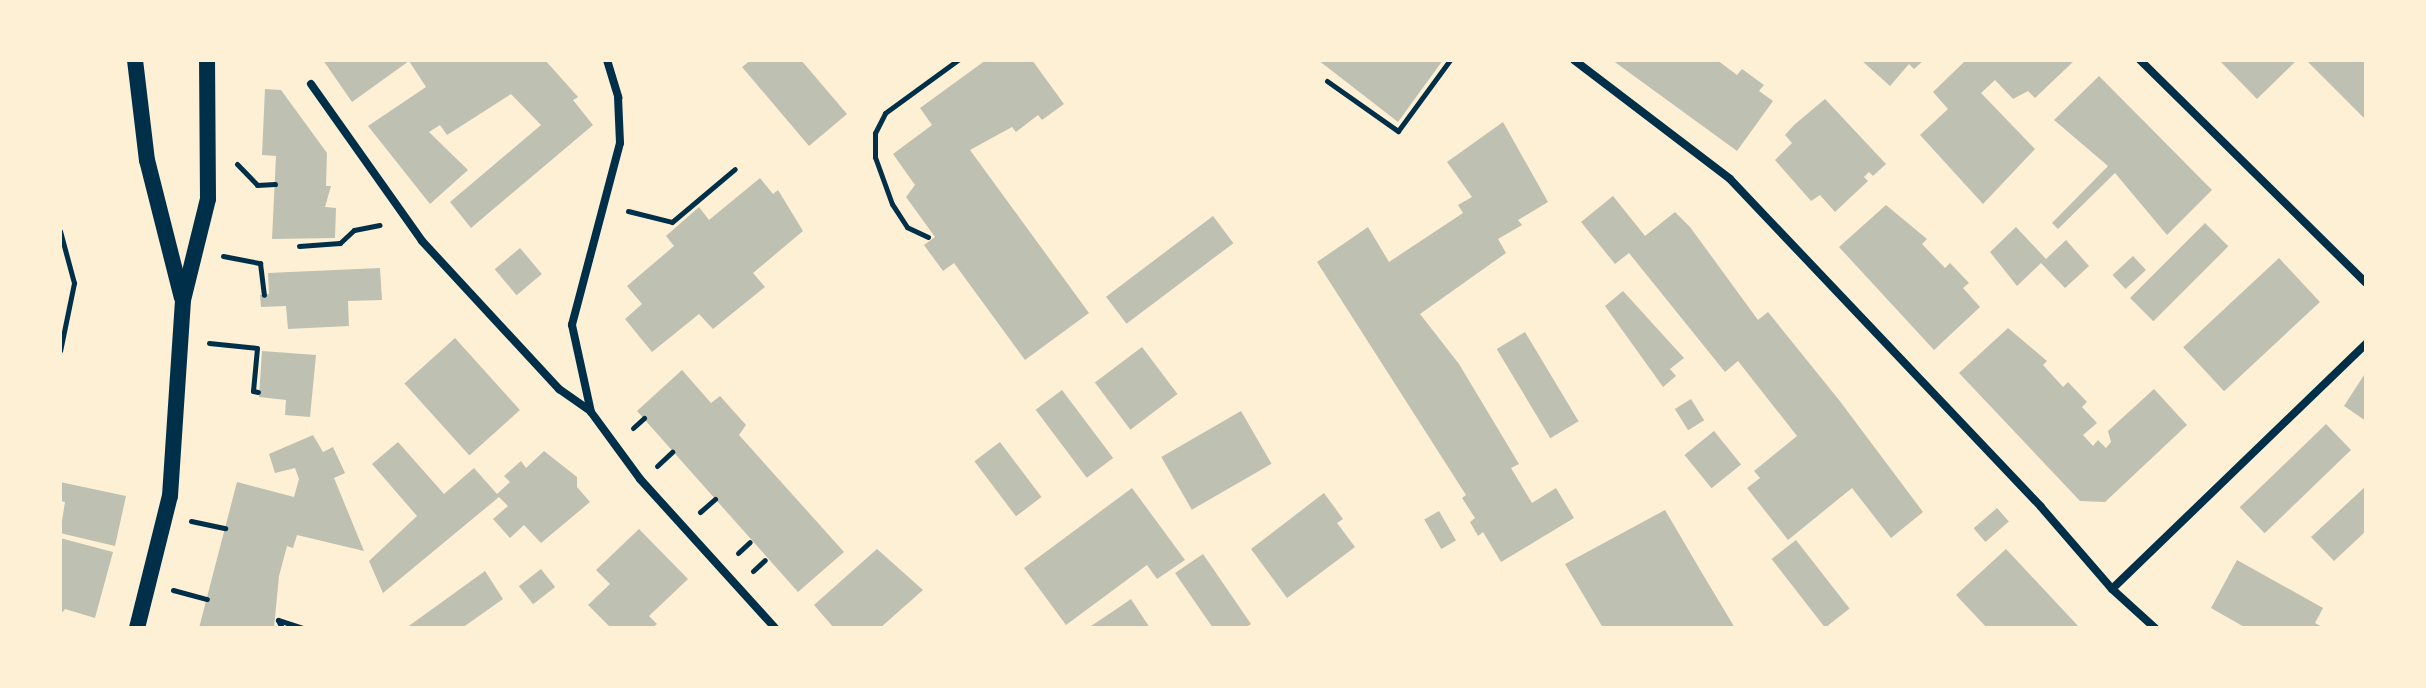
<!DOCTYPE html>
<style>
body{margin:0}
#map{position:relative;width:2426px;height:688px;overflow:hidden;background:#fdf0d5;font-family:"Source Sans 3",sans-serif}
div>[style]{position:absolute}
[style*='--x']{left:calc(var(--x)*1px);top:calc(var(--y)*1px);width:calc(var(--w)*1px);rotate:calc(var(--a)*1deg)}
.building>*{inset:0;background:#bec0b2;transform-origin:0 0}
.path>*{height:5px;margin:-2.5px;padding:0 2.5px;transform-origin:2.5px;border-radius:2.5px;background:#003049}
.minor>*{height:8px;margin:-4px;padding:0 4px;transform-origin:4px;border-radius:4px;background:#003049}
.secondary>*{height:16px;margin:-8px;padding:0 8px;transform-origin:8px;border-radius:8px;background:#003049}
span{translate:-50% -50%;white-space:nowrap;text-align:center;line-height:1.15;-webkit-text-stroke:6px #fdf0d5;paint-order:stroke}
.frame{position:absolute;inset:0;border:62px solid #fdf0d5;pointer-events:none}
</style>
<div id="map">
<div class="building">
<div style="clip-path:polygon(323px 60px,545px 60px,578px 97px,573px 100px,593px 125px,471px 228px,450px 202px,541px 125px,511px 94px,447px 135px,440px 125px,429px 132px,468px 170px,430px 204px,368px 126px,426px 87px,409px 61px,352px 102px)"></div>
<div style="clip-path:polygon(751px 60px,801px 60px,847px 114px,809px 146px,742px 67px)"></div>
<div style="clip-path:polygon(986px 60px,1032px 60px,1064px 104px,1042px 120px,1038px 115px,1016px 132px,1012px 127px,970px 150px,1089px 313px,1025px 360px,954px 263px,943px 271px,924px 245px,935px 237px,906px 197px,915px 185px,893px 154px,932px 125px,920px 108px)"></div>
<div style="clip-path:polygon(1318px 60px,1443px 60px,1398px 122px)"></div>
<div style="clip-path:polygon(1612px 60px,1717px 60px,1737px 75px,1742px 69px,1764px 85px,1759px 91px,1773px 101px,1737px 151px)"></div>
<div style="clip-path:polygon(1861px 60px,1924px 60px,1914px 69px,1909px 64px,1890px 86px)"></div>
<div style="clip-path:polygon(1966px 60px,2075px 60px,2035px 98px,2028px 91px,2013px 99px,1995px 80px,1981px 93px,2035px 149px,1983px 204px,1920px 135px,1948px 109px,1933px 92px)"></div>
<div style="clip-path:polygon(2219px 60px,2297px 60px,2257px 99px)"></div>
<div style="clip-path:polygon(2306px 60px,2366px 60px,2366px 120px)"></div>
<div style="clip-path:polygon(2099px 76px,2212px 190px,2167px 235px,2115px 173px,2058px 229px,2052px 223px,2108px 166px,2054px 120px)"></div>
<div style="clip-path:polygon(265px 89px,281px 90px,327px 153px,326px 186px,331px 186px,325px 207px,336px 208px,335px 238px,272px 239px,276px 156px,262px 155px)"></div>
<div style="clip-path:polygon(1825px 99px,1886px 164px,1873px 176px,1869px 172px,1864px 177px,1868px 181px,1835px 212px,1820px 195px,1811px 201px,1775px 160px,1792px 143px,1785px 135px,1794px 125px)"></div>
<div style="clip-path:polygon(1503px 122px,1548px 202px,1518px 220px,1522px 225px,1498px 239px,1506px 253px,1420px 314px,1459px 364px,1519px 464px,1511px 468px,1532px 503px,1556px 488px,1574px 518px,1501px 562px,1483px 532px,1478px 536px,1470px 522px,1475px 518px,1462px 498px,1466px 495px,1317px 262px,1368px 227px,1389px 262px,1463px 213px,1458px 205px,1472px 197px,1447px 162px)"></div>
<div style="clip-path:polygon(760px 178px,773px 194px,778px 190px,803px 231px,753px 273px,765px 287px,713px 329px,699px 314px,652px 352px,625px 319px,642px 304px,627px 286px,674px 246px,666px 236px,699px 207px,709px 220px)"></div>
<div style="clip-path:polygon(1613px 196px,1645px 236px,1675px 212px,1690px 227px,1758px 320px,1768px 312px,1839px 400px,1923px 512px,1891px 538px,1852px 488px,1788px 540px,1747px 488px,1760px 478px,1754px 471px,1797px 436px,1738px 361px,1725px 372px,1629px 253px,1615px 264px,1581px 222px)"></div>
<div style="clip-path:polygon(1886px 205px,1927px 239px,1922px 244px,1945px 268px,1950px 263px,1969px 283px,1963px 288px,1980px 307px,1934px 350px,1839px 247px)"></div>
<div style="left:1213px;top:216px;width:34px;height:134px;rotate:53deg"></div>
<div style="left:2205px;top:223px;width:33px;height:106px;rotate:45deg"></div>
<div style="clip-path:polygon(2016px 227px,2046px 259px,2066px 240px,2089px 266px,2065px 288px,2041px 263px,2017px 286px,1990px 252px)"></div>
<div style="left:520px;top:248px;width:34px;height:33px;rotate:50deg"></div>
<div style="left:2133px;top:256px;width:19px;height:28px;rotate:47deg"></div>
<div style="left:2279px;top:258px;width:60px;height:131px;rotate:47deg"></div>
<div style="clip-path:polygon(380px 268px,382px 300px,348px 301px,349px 326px,288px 329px,286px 306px,261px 307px,260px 295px,269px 294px,268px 273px)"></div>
<div style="clip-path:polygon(1623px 291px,1684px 358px,1670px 369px,1676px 376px,1663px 387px,1605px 306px)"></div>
<div style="clip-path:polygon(2008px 328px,2047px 361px,2043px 365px,2063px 387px,2068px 382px,2087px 402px,2082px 407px,2097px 423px,2083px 435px,2093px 446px,2098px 440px,2106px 448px,2111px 442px,2108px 431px,2154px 389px,2187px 425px,2105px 502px,2080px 501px,1959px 373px)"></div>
<div style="left:1525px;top:332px;width:104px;height:33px;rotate:59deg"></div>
<div style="left:455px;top:338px;width:97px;height:68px;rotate:48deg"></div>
<div style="left:1142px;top:347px;width:59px;height:59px;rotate:53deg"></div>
<div style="clip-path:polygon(262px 351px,316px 355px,310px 417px,285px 415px,286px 400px,259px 397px)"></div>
<div style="clip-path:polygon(682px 370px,711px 403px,720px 396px,746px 425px,739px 435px,844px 552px,798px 592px,637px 411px)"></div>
<div style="clip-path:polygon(2366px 372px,2366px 421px,2344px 406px)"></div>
<div style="left:1062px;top:390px;width:85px;height:33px;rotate:53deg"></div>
<div style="left:1691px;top:399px;width:25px;height:19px;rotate:58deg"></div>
<div style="left:1241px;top:411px;width:61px;height:92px;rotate:60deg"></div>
<div style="left:2326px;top:424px;width:36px;height:120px;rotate:46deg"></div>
<div style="left:1714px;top:431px;width:43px;height:38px;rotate:51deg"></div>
<div style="clip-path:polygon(313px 435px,323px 452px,333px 447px,345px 473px,334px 478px,364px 551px,297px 535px,293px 548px,287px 546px,279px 576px,274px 628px,199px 628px,237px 482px,294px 497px,299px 479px,295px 468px,275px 473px,269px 454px)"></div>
<div style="clip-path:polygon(398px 442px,444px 494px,474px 468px,497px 494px,510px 482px,504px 476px,521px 461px,526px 468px,544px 451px,577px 477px,577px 487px,590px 502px,541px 543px,524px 525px,510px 538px,493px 519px,508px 506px,499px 497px,383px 593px,369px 561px,417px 516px,372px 464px)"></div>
<div style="left:1000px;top:442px;width:69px;height:32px;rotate:53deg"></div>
<div style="clip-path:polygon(60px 482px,126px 496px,115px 546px,60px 533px,65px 502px,60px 501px)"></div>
<div style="clip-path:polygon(2366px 486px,2366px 531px,2334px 561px,2311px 537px)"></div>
<div style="clip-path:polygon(1132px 488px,1185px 560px,1157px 579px,1147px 565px,1066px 625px,1024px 568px)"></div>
<div style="clip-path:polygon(1324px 493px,1343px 519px,1337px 523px,1355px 547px,1287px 598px,1251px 549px)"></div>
<div style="left:1997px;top:508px;width:18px;height:31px;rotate:49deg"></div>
<div style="clip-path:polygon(1665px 510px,1702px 573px,1735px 628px,1603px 628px,1565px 564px)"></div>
<div style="left:1439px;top:511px;width:34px;height:17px;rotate:60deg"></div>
<div style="clip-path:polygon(639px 529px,688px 579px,649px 616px,657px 624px,652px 628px,611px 628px,588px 605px,610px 584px,596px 570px)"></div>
<div style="clip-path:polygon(60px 538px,113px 552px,95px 618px,65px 609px,60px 615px)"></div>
<div style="left:1796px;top:540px;width:87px;height:31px;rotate:52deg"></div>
<div style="clip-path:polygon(877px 549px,923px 590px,880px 628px,834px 628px,814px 605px)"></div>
<div style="clip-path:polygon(2006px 549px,2021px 565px,2080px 628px,1987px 628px,1956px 595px)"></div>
<div style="clip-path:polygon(1203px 554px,1251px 624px,1245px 628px,1213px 628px,1175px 573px)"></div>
<div style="clip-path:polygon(2237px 560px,2323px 608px,2315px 623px,2324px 628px,2246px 628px,2211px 608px)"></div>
<div style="left:541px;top:569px;width:23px;height:28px;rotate:52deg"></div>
<div style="clip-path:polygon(485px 571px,503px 599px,462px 628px,406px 628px)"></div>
<div style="clip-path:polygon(1131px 599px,1150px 628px,1088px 628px,1112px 612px)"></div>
</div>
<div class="path">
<div style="--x:1327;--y:81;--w:87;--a:35.2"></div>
<div style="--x:1398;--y:131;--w:88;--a:-53.8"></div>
<div style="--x:237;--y:164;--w:29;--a:46"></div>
<div style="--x:257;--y:185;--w:18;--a:-3"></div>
<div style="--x:628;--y:211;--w:45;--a:14"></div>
<div style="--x:672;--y:222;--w:82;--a:-40.1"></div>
<div style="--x:60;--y:231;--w:54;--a:74.9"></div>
<div style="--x:74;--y:283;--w:69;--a:101.6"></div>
<div style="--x:928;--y:237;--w:23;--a:-155"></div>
<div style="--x:907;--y:227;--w:27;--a:-123"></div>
<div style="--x:892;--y:204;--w:50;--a:-109.9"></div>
<div style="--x:875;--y:157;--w:24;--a:-90"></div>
<div style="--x:875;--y:133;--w:22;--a:-63"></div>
<div style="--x:885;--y:113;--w:90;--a:-36"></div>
<div style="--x:299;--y:246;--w:41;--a:-4.2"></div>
<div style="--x:340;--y:243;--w:19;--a:-43"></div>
<div style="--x:354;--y:230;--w:26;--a:-11"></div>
<div style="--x:223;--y:256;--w:38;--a:11"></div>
<div style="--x:260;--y:263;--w:32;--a:83"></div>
<div style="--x:209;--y:343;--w:48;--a:5.9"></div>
<div style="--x:257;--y:348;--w:43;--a:95.3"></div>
<div style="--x:253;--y:391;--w:5;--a:11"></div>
<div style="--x:633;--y:428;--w:15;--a:-42"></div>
<div style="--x:657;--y:466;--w:21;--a:-43"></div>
<div style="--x:700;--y:512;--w:20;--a:-41"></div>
<div style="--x:191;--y:521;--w:35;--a:12"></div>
<div style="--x:738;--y:553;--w:16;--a:-43"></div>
<div style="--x:753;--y:571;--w:16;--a:-43"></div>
<div style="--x:173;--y:590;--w:35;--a:15"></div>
<div style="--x:282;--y:628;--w:9;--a:-117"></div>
<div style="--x:278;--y:620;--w:25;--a:18"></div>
</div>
<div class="minor">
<div style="--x:607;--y:60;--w:39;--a:73"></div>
<div style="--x:618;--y:97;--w:46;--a:87.5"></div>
<div style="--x:620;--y:143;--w:188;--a:104.8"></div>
<div style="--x:572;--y:325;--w:89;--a:77.7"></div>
<div style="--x:591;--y:412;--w:83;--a:53.8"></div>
<div style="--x:640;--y:479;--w:201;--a:47.8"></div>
<div style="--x:1574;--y:60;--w:196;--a:37.3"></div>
<div style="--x:1730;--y:179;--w:452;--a:46.5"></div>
<div style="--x:2041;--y:507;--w:108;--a:49.1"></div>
<div style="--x:2112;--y:589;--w:58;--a:42.2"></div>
<div style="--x:2140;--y:60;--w:317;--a:44.6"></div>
<div style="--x:311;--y:84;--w:192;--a:54.7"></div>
<div style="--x:422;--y:241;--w:202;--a:47.2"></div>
<div style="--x:559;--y:389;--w:38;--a:35"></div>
<div style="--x:2112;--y:589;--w:353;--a:-44"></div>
</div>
<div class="secondary">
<div style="--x:135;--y:60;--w:101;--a:83.2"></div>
<div style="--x:147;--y:160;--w:142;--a:75.8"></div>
<div style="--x:137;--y:628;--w:136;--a:-76"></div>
<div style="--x:170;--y:496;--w:196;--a:-86.2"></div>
<div style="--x:183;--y:300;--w:104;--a:-76.1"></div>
<div style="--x:208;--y:199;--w:139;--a:-90.4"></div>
</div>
<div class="frame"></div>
</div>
